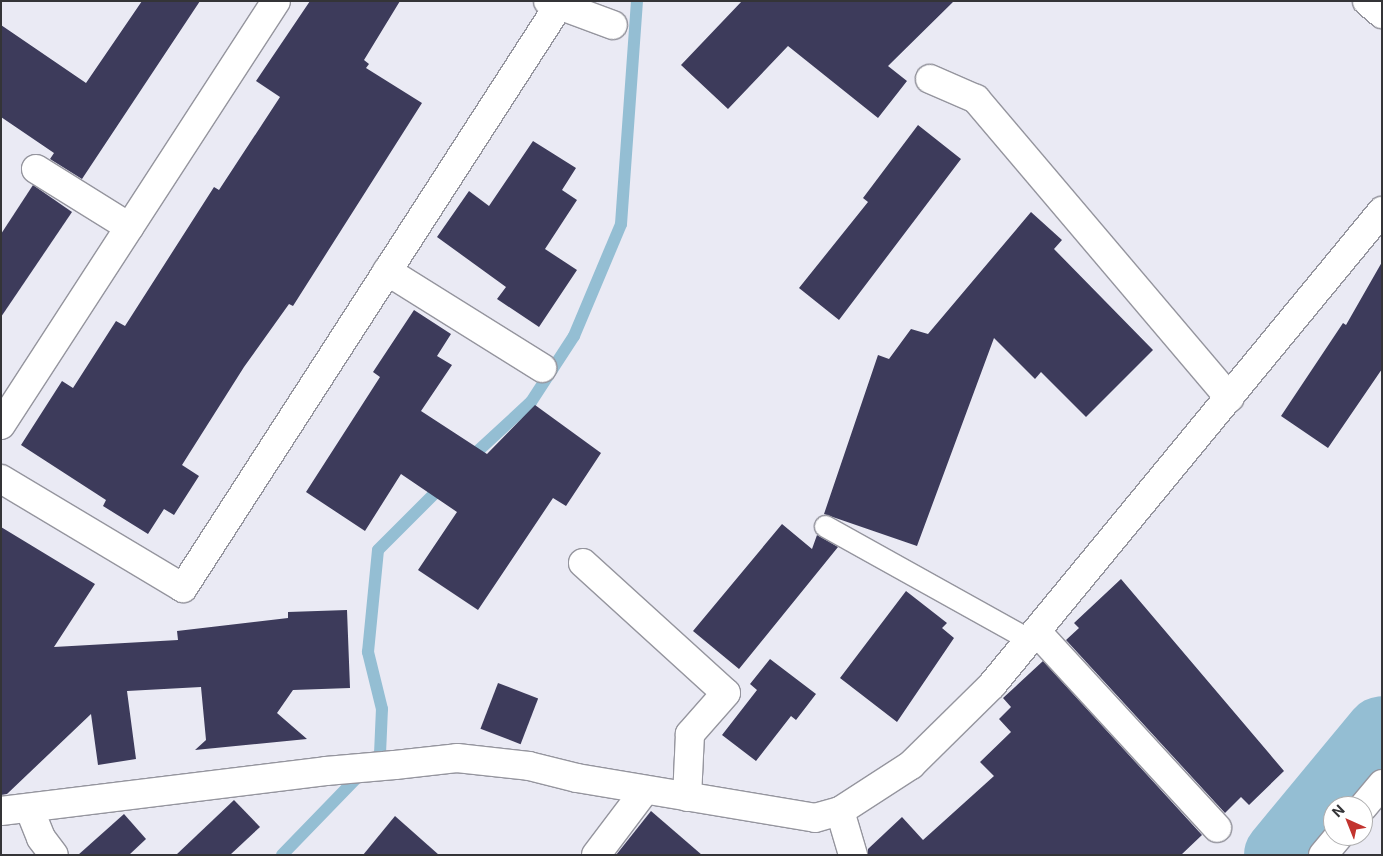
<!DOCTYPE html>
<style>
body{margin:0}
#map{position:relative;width:1383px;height:856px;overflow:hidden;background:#eaeaf4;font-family:Inter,sans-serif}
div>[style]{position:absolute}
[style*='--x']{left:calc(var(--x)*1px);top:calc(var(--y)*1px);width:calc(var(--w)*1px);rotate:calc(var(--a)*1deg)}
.stream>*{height:12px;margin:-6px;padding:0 6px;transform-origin:6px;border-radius:6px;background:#94bed3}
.river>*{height:74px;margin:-37px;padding:0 37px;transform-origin:37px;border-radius:37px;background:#94bed3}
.building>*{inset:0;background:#3d3b5b;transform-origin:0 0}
.roads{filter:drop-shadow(1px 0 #95959e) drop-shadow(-1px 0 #95959e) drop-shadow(0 1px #95959e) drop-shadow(0 -1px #95959e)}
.lane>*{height:21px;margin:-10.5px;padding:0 10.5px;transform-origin:10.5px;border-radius:10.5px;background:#fff}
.street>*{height:28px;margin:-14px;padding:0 14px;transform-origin:14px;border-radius:14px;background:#fff}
.secondary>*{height:28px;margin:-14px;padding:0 14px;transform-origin:14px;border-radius:14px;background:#fff}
span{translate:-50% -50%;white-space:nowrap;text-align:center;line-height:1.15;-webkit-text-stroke:5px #fff;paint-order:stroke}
.frame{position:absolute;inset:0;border:2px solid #343437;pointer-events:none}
.north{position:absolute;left:1323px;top:796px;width:50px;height:50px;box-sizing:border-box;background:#fff;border:1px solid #aeaeaf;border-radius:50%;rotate:316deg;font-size:14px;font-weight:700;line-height:20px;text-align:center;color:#343437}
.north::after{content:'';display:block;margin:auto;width:18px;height:22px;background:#c2342f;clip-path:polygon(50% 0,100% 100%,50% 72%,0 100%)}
</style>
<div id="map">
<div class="stream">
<div style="--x:467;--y:461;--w:87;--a:-42.7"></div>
<div style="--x:531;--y:402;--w:79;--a:-56.9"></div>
<div style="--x:574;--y:336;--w:121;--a:-67.2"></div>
<div style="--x:621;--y:224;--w:224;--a:-85.9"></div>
<div style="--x:282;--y:855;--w:141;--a:-45.9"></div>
<div style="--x:380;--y:754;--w:45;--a:-87.5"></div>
<div style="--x:382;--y:709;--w:59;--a:-103.8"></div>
<div style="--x:368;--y:652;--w:102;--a:-84.4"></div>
<div style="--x:378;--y:550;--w:93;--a:-45"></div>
</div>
<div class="river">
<div style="--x:1281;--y:855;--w:158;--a:-50.4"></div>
</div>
<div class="building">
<div style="clip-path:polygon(142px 1px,200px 1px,82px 179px,50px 159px,54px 153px,1px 117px,1px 25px,86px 83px)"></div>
<div style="clip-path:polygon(310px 1px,400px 1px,364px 60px,369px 64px,366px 68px,422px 103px,293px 306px,289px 304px,244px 367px,182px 465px,199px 476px,174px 515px,164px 509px,148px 534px,103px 506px,106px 500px,21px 445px,62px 381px,73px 388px,116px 321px,125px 326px,214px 187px,219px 190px,280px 97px,256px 81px)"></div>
<div style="clip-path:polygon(742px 1px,954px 1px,888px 66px,907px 81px,878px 118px,788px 46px,728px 109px,681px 65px)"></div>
<div style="clip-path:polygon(918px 125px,961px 159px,839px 320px,799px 288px,868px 202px,863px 198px)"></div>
<div style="clip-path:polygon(533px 141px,576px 168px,562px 190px,577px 200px,545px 249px,577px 270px,539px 327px,497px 299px,506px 287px,437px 237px,469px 191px,489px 206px)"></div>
<div style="clip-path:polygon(33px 185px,72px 212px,1px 317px,1px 234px)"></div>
<div style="clip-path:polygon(1031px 212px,1062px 240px,1054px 249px,1153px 350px,1086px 417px,1041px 372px,1035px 379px,994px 338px,917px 546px,824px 514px,878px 355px,889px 359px,911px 329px,928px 334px)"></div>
<div style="clip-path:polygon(1382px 262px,1382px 369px,1328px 448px,1281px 416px,1343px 323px,1346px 325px)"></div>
<div style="clip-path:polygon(414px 310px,451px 334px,437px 356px,452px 365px,421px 411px,487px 454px,535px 405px,601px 453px,566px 506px,553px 498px,478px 610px,418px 570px,457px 512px,401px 474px,365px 531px,306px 492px,380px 377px,373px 372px)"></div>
<div style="clip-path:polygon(782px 524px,812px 549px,817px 535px,838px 547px,739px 669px,693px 631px)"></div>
<div style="clip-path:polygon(1px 527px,95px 584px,54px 647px,178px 640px,177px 631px,288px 618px,288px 612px,347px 610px,350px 688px,293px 690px,277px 713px,307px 739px,195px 750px,206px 740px,201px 687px,127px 691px,136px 759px,98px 765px,91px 714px,7px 794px,1px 795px)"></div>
<div style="clip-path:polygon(1121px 579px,1284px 771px,1249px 805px,1241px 797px,1225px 813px,1066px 640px,1079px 628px,1074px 623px)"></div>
<div style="clip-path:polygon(906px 591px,947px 623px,942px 628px,954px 638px,897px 722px,840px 678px)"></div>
<div style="clip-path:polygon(770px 659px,816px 694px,796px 720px,791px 716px,756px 761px,722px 735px,757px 690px,750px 684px)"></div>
<div style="clip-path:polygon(1043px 661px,1202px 835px,1181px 855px,868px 855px,868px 849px,902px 817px,923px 840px,994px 776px,980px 762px,1011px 732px,999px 719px,1011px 707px,1003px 698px)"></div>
<div style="left:498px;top:683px;width:43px;height:49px;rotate:21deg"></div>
<div style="clip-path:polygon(234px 800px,260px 827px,230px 855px,176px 855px)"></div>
<div style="clip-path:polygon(651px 811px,702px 855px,616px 855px)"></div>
<div style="clip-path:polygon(124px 814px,146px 839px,129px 855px,78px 855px)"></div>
<div style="clip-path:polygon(395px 816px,439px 855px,363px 855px)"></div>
</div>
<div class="roads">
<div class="lane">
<div style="--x:825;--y:526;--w:235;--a:29.1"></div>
</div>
<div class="street">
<div style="--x:548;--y:1;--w:69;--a:20.3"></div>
<div style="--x:930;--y:79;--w:50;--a:23.5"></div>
<div style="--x:976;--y:99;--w:392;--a:49.7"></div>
<div style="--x:36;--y:169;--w:110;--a:31.9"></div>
<div style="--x:387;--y:271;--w:183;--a:32"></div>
<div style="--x:1;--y:425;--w:505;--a:-57.03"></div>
<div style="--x:1;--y:479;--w:212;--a:30.9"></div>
<div style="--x:183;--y:588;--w:694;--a:-57.18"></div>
<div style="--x:583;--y:563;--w:193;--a:42.3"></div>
<div style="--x:726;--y:693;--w:55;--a:131.3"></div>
<div style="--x:690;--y:734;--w:63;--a:92.7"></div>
<div style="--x:1037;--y:632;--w:266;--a:47.4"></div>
<div style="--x:395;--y:765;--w:62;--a:-6.4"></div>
<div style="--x:457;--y:758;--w:72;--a:6.3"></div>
<div style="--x:529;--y:766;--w:49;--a:14"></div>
<div style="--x:577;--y:778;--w:241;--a:9.5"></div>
<div style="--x:815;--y:818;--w:26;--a:-16"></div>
<div style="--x:840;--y:811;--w:85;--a:-32.9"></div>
<div style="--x:911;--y:765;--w:114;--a:-44.6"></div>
<div style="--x:992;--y:685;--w:614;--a:-50.55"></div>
<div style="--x:1363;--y:807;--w:30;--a:-50"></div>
<div style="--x:29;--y:808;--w:32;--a:68"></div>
<div style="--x:41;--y:838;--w:21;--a:53"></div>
<div style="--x:1;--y:811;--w:327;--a:-7"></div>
<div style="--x:840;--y:811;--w:46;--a:73.5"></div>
<div style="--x:596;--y:855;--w:81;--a:-53"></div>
<div style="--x:1323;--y:855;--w:25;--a:-50"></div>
</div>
<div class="secondary">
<div style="--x:1367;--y:1;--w:20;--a:41"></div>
<div style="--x:326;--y:771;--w:69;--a:-5"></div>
</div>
</div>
<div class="frame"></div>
<div class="north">N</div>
</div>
